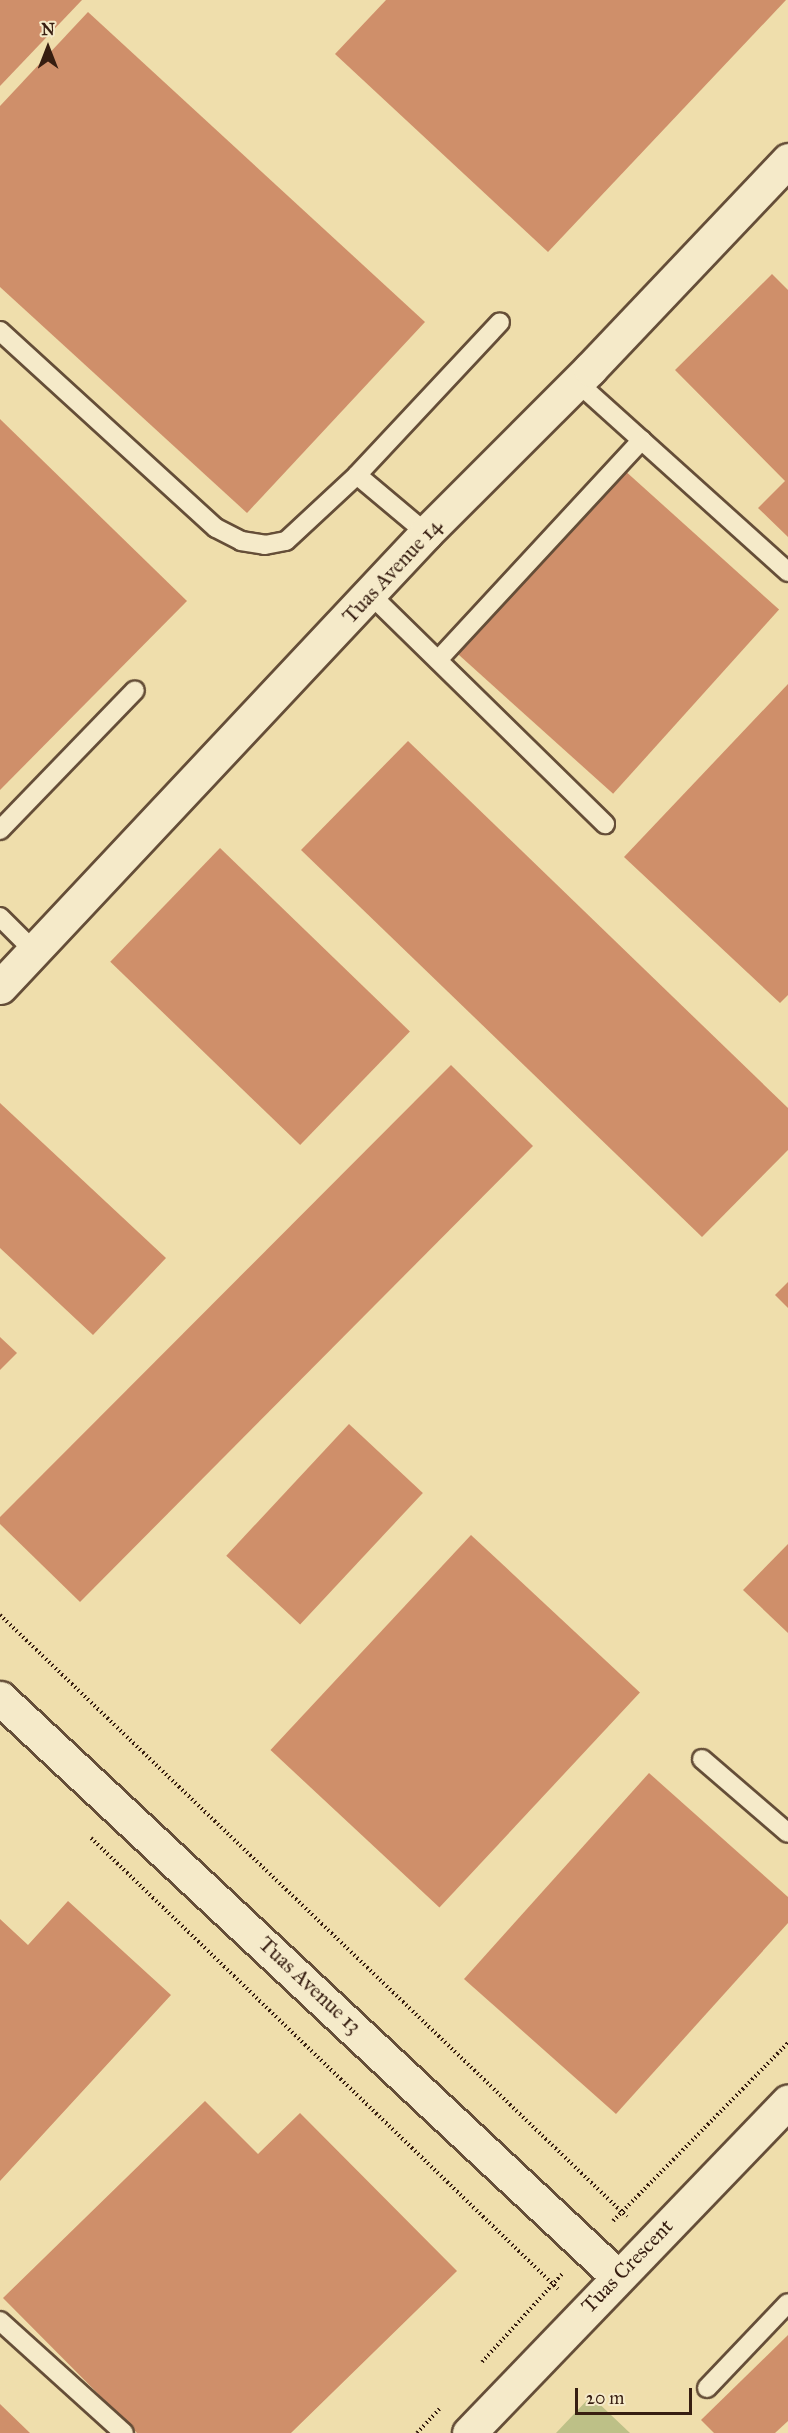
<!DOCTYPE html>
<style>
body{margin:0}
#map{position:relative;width:788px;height:2433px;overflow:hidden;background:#efdeac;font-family:"IM FELL Great Primer",serif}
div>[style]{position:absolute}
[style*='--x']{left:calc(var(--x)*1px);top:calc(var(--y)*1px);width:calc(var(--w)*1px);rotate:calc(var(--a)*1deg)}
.green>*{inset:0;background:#bdc087}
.building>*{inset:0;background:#cf8f6a;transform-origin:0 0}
.path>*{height:4px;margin-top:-2px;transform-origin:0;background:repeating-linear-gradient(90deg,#371e11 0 1.5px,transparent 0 4.5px)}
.roads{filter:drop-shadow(2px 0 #654e38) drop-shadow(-2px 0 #654e38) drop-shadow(0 2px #654e38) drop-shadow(0 -2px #654e38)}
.lane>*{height:18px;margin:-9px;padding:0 9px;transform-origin:9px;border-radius:9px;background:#f5eac9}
.street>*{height:33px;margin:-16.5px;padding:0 16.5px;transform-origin:16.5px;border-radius:16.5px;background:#f5eac9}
.secondary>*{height:33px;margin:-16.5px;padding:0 16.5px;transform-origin:16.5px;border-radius:16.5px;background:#f5eac9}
span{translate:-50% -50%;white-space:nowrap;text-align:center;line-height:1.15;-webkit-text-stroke:4.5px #f5eac9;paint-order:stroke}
.street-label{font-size:21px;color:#371e11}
.north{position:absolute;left:18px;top:18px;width:60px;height:60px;-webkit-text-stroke:4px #f5eac9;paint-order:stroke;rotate:0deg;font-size:16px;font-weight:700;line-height:24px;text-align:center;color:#371e11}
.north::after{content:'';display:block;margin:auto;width:21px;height:27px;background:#371e11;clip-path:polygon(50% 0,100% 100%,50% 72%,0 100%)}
.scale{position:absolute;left:575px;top:2388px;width:117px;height:27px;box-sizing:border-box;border:3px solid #371e11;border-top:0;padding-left:8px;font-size:18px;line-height:21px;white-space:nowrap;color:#371e11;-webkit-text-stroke:4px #f5eac9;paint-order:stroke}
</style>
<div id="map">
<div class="green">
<div style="clip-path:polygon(591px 2396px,630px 2433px,556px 2433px)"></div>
</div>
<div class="building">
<div style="clip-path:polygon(0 0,82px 0,0 86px)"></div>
<div style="clip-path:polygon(386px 0,786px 0,548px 252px,335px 54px)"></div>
<div style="clip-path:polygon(88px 12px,425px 322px,247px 513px,0 287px,0 106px)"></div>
<div style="clip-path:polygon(772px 274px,788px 290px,788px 537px,758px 508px,785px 481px,675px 370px)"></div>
<div style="clip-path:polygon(0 419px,187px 601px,0 790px)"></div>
<div style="left:623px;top:469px;width:210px;height:248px;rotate:42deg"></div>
<div style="clip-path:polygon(788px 684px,788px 995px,780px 1003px,624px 857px)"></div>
<div style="clip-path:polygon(408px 741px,788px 1108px,788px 1150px,702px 1237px,301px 850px)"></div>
<div style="left:220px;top:848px;width:264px;height:158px;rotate:44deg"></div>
<div style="clip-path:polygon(451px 1065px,533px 1146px,80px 1602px,0 1524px,0 1517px)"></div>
<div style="clip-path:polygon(0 1103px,166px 1258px,93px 1335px,0 1248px)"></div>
<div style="clip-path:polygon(788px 1282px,788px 1308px,775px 1295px)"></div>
<div style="clip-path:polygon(0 1337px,17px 1353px,0 1370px)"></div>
<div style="left:349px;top:1424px;width:101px;height:180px;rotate:43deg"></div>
<div style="left:471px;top:1535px;width:231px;height:294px;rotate:43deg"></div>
<div style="clip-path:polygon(788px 1544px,788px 1633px,743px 1590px)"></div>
<div style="clip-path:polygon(649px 1773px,788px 1897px,788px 1923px,616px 2114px,464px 1979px)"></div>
<div style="clip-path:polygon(68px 1901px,171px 1995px,0 2181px,0 1919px,28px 1945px)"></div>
<div style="clip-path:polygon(205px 2101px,258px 2154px,300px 2113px,457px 2271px,291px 2433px,137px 2433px,3px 2298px)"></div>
<div style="clip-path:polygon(788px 2335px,788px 2421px,775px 2433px,714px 2433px,701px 2420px)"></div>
<div style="clip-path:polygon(0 2404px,30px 2433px,0 2433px)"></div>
</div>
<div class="path">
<div style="--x:0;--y:1615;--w:869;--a:43.83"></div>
<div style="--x:91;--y:1838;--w:649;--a:44"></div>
<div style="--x:613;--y:2221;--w:250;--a:-45.5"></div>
<div style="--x:482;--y:2362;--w:119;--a:-47.7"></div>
<div style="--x:417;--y:2433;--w:33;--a:-47"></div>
</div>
<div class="roads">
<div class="lane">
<div style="--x:0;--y:331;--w:292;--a:42.4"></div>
<div style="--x:216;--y:528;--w:28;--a:27"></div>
<div style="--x:241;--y:541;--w:24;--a:9"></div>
<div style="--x:265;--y:545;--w:21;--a:-11"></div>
<div style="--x:286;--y:541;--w:97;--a:-42.9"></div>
<div style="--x:357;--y:475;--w:209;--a:-46.9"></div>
<div style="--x:577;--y:382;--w:284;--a:42"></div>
<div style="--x:357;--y:475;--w:90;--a:40"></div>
<div style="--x:370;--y:594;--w:329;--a:44.4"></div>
<div style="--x:438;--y:660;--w:300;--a:-47.2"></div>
<div style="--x:0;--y:830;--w:194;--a:-46"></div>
<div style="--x:0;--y:917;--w:48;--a:45"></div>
<div style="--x:702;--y:1759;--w:113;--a:40.7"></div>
<div style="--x:0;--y:2321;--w:167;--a:42.1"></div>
<div style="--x:707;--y:2388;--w:117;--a:-46.4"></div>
</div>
<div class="street">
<div style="--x:0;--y:987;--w:623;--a:-46.82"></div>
<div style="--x:426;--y:533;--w:232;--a:-45"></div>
<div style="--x:590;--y:369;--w:288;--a:-46.5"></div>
<div style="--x:0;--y:1698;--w:845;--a:43.13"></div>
</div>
<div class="secondary">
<div style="--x:469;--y:2433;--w:460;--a:-46.1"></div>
</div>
</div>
<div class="street-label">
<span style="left:392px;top:571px;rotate:-47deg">Tuas Avenue 14</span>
<span style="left:310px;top:1985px;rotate:43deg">Tuas Avenue 13</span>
<span style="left:627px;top:2266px;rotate:-46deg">Tuas Crescent</span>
</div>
<div class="north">N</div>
<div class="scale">20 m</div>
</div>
